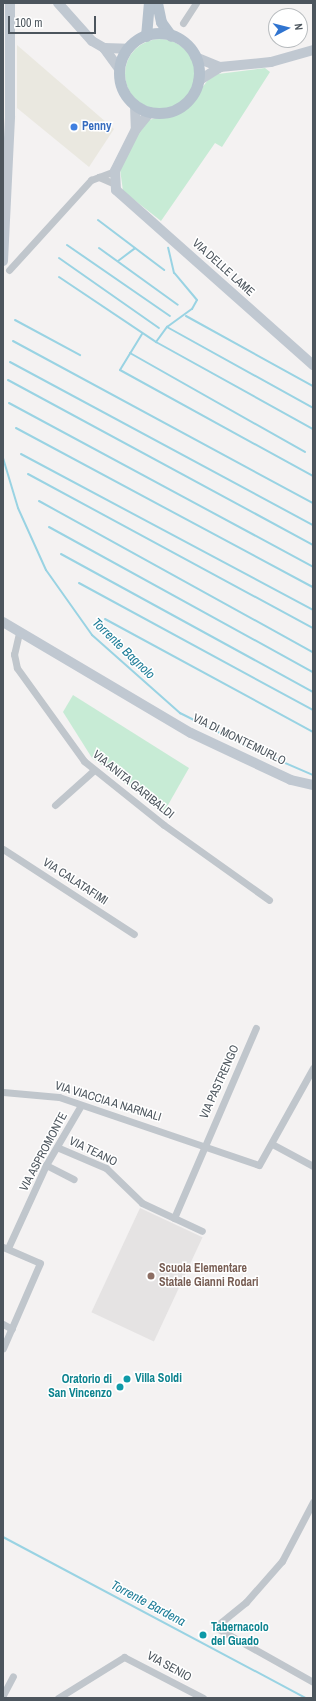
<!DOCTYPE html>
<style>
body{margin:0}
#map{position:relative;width:316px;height:1701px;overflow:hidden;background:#f4f2f2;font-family:"Archivo Narrow",sans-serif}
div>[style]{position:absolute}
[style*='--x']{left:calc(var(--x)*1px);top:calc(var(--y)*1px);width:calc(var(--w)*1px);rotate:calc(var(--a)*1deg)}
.commercial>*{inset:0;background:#eae8e0}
.education>*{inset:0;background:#e5e3e3;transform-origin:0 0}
.green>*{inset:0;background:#c7ebd5}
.round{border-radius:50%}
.stream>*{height:2px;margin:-1px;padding:0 1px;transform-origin:1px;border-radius:1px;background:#99d3e3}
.street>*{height:7px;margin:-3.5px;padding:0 3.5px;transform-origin:3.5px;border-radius:3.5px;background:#c0c6cc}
.secondary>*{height:10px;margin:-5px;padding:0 5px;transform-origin:5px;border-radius:5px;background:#c0c8d1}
.primary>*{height:11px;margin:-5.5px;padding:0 5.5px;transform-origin:5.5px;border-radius:5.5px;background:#b5c1cd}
.primary>.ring{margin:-5.5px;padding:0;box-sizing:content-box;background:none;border:11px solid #b5c1cd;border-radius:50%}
.dots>*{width:11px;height:11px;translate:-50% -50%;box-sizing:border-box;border:2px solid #fff;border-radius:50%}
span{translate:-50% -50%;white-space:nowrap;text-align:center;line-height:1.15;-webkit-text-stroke:3px #fff;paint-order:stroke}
.shop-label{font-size:12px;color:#366cbe;font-weight:700}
.left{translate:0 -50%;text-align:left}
.street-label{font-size:12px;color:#4c555d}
.education-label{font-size:12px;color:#785e54;font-weight:700}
.culture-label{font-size:12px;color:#0d838f;font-weight:700}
.right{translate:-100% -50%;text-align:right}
.water-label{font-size:13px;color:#1d7c97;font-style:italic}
.frame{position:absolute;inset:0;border:4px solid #4c555d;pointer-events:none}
.north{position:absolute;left:268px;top:8px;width:40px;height:40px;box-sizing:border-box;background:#fff;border:1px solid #b7bbbe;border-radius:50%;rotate:83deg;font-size:11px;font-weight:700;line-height:16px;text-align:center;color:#4c555d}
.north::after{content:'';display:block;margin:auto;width:14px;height:18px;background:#3074d0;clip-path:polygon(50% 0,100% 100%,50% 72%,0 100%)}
.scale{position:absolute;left:8px;top:16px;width:88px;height:18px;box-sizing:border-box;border:2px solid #4c555d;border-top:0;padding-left:5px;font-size:12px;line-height:14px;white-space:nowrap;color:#4c555d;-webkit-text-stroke:3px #fff;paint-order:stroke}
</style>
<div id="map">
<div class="commercial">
<div style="clip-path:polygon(17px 45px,114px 129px,89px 167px,17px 108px)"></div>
</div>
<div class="education">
<div style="left:140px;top:1208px;width:69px;height:115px;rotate:25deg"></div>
</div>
<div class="green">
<div class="round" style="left:125px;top:39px;width:70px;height:70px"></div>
<div style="clip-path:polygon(265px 68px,270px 72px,222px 147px,215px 143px,161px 221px,123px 191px,120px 169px,138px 131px,149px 120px,185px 110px,208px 80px,218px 74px)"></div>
<div style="clip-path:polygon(73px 695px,189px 768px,164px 812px,92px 758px,63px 712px)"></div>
</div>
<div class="stream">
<div style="--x:98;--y:220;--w:83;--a:37.1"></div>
<div style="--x:67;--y:245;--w:125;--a:34.6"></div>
<div style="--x:99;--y:248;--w:97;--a:35.8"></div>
<div style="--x:59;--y:258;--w:122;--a:35"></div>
<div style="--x:118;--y:261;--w:21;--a:-37"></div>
<div style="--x:59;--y:277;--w:117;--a:33.8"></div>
<div style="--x:156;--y:342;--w:179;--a:29"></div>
<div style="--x:186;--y:316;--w:145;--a:28.9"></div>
<div style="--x:15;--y:320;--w:74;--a:28.3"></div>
<div style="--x:167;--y:327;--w:167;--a:29"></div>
<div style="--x:142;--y:334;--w:42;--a:121.4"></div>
<div style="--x:120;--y:370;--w:220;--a:28.8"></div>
<div style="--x:13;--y:341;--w:341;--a:28.4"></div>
<div style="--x:156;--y:342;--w:19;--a:-54"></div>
<div style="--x:167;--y:327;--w:31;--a:-36"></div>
<div style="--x:192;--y:309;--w:10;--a:-61"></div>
<div style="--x:197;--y:300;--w:35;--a:-130"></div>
<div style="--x:174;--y:273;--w:26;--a:-103"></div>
<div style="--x:130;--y:353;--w:201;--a:29.5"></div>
<div style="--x:10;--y:362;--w:344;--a:28.3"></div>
<div style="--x:8;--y:380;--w:347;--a:28.4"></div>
<div style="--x:9;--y:403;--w:345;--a:28.3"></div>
<div style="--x:16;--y:428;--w:337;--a:28.2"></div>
<div style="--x:21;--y:454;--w:331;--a:28.1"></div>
<div style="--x:3;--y:458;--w:52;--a:73.3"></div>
<div style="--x:18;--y:508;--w:68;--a:65.7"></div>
<div style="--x:46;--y:570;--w:80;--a:54.7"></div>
<div style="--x:92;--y:635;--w:118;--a:41.6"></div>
<div style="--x:180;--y:713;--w:76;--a:26.6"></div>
<div style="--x:248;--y:747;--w:71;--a:23.3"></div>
<div style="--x:28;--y:474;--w:324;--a:28.4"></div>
<div style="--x:39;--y:501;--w:313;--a:28.9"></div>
<div style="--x:49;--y:527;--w:301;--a:28.8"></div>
<div style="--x:61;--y:554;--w:287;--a:28.7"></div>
<div style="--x:79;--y:583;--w:266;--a:28.5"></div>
<div style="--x:105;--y:619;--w:237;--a:28.5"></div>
<div style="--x:3;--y:1537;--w:343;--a:28"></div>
</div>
<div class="street">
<div style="--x:183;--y:23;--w:24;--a:-57"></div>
<div style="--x:99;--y:177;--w:17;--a:-21"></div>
<div style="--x:9;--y:270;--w:122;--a:-47.7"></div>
<div style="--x:91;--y:180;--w:9;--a:-21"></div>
<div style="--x:99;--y:177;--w:17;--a:24"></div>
<div style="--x:19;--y:633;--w:22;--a:103"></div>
<div style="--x:14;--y:654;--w:14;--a:78"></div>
<div style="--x:17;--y:668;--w:115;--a:54.2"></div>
<div style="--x:84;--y:761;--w:102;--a:38.7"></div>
<div style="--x:164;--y:825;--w:129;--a:35.5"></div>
<div style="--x:55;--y:805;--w:52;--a:-41.9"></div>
<div style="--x:3;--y:849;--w:156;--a:33"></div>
<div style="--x:3;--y:1092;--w:56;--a:5.1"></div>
<div style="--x:59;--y:1097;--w:211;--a:18.8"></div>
<div style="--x:259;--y:1165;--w:111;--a:-60.9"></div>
<div style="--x:274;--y:1145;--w:44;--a:28.3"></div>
<div style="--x:59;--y:1148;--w:51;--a:23.1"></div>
<div style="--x:106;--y:1168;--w:50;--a:44.2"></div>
<div style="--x:142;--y:1203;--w:66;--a:25"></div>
<div style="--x:46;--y:1165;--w:31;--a:27"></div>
<div style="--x:174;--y:1218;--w:207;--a:-66.7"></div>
<div style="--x:3;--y:1247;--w:40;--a:23.4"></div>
<div style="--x:40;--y:1263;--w:93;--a:113.5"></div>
<div style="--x:8;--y:1248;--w:91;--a:-65.4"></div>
<div style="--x:46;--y:1165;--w:69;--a:-59.7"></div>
<div style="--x:3;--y:1324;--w:10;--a:29"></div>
<div style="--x:313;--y:1502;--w:67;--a:117.7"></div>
<div style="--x:282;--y:1561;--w:55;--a:131.3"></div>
<div style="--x:246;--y:1602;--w:40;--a:141"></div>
<div style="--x:215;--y:1627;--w:112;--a:29.3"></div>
<div style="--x:3;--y:1695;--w:21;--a:-62"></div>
<div style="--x:58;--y:1698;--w:78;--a:-31.8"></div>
<div style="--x:124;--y:1657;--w:89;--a:27.4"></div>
</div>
<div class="secondary">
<div style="--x:58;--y:3;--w:51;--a:48.2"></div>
<div style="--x:92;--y:41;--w:14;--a:30"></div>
<div style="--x:104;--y:48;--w:24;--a:2"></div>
<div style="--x:104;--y:48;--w:26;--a:54"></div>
<div style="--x:195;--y:57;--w:27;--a:22"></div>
<div style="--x:198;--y:81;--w:26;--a:-32"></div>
<div style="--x:220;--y:67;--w:51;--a:-5.6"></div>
<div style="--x:271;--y:62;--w:44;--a:-15.9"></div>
<div style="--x:135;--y:105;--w:24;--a:88"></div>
<div style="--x:150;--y:112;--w:22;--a:129"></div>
<div style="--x:136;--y:129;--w:47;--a:116.6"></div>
<div style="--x:115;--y:171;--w:19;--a:87"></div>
<div style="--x:116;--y:190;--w:264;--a:41.6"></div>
<div style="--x:3;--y:261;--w:145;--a:-87.2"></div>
<div style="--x:10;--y:116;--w:113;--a:-90"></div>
<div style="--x:3;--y:622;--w:218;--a:30.6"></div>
<div style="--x:191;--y:733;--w:110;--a:25.2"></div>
<div style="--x:291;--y:780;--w:23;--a:13"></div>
</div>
<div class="primary">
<div style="--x:157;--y:3;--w:19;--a:78"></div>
<div style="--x:161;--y:22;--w:17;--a:54"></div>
<div class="ring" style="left:119px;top:33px;width:69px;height:69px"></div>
<div style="--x:146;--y:36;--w:33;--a:-85"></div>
</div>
<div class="dots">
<div style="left:74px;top:127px;background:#3f7fe0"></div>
<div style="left:151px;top:1276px;background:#8d6e63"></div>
<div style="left:127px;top:1379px;background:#0f9aa8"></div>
<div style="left:120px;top:1387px;background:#0f9aa8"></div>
<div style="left:203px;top:1635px;background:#0f9aa8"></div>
</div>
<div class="shop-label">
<span class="left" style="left:82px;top:127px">Penny</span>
</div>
<div class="street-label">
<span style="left:223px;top:268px;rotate:42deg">VIA DELLE LAME</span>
<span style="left:239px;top:740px;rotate:26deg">VIA DI MONTEMURLO</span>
<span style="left:133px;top:785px;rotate:39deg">VIA ANITA GARIBALDI</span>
<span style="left:75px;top:882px;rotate:33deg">VIA CALATAFIMI</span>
<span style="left:220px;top:1082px;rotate:-66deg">VIA PASTRENGO</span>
<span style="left:108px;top:1102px;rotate:17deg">VIA VIACCIA A NARNALI</span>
<span style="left:44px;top:1152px;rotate:-62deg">VIA ASPROMONTE</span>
<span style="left:93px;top:1152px;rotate:26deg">VIA TEANO</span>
<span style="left:169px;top:1667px;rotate:29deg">VIA SENIO</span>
</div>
<div class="education-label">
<span class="left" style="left:159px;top:1276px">Scuola Elementare<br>Statale Gianni Rodari</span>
</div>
<div class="culture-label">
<span class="left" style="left:135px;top:1379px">Villa Soldi</span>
<span class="right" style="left:112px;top:1387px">Oratorio di<br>San Vincenzo</span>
<span class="left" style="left:211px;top:1635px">Tabernacolo<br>del Guado</span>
</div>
<div class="water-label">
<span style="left:123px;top:649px;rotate:44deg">Torrente Bagnolo</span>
<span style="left:148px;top:1604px;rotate:28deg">Torrente Bardena</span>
</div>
<div class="frame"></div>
<div class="north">N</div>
<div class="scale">100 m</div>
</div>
